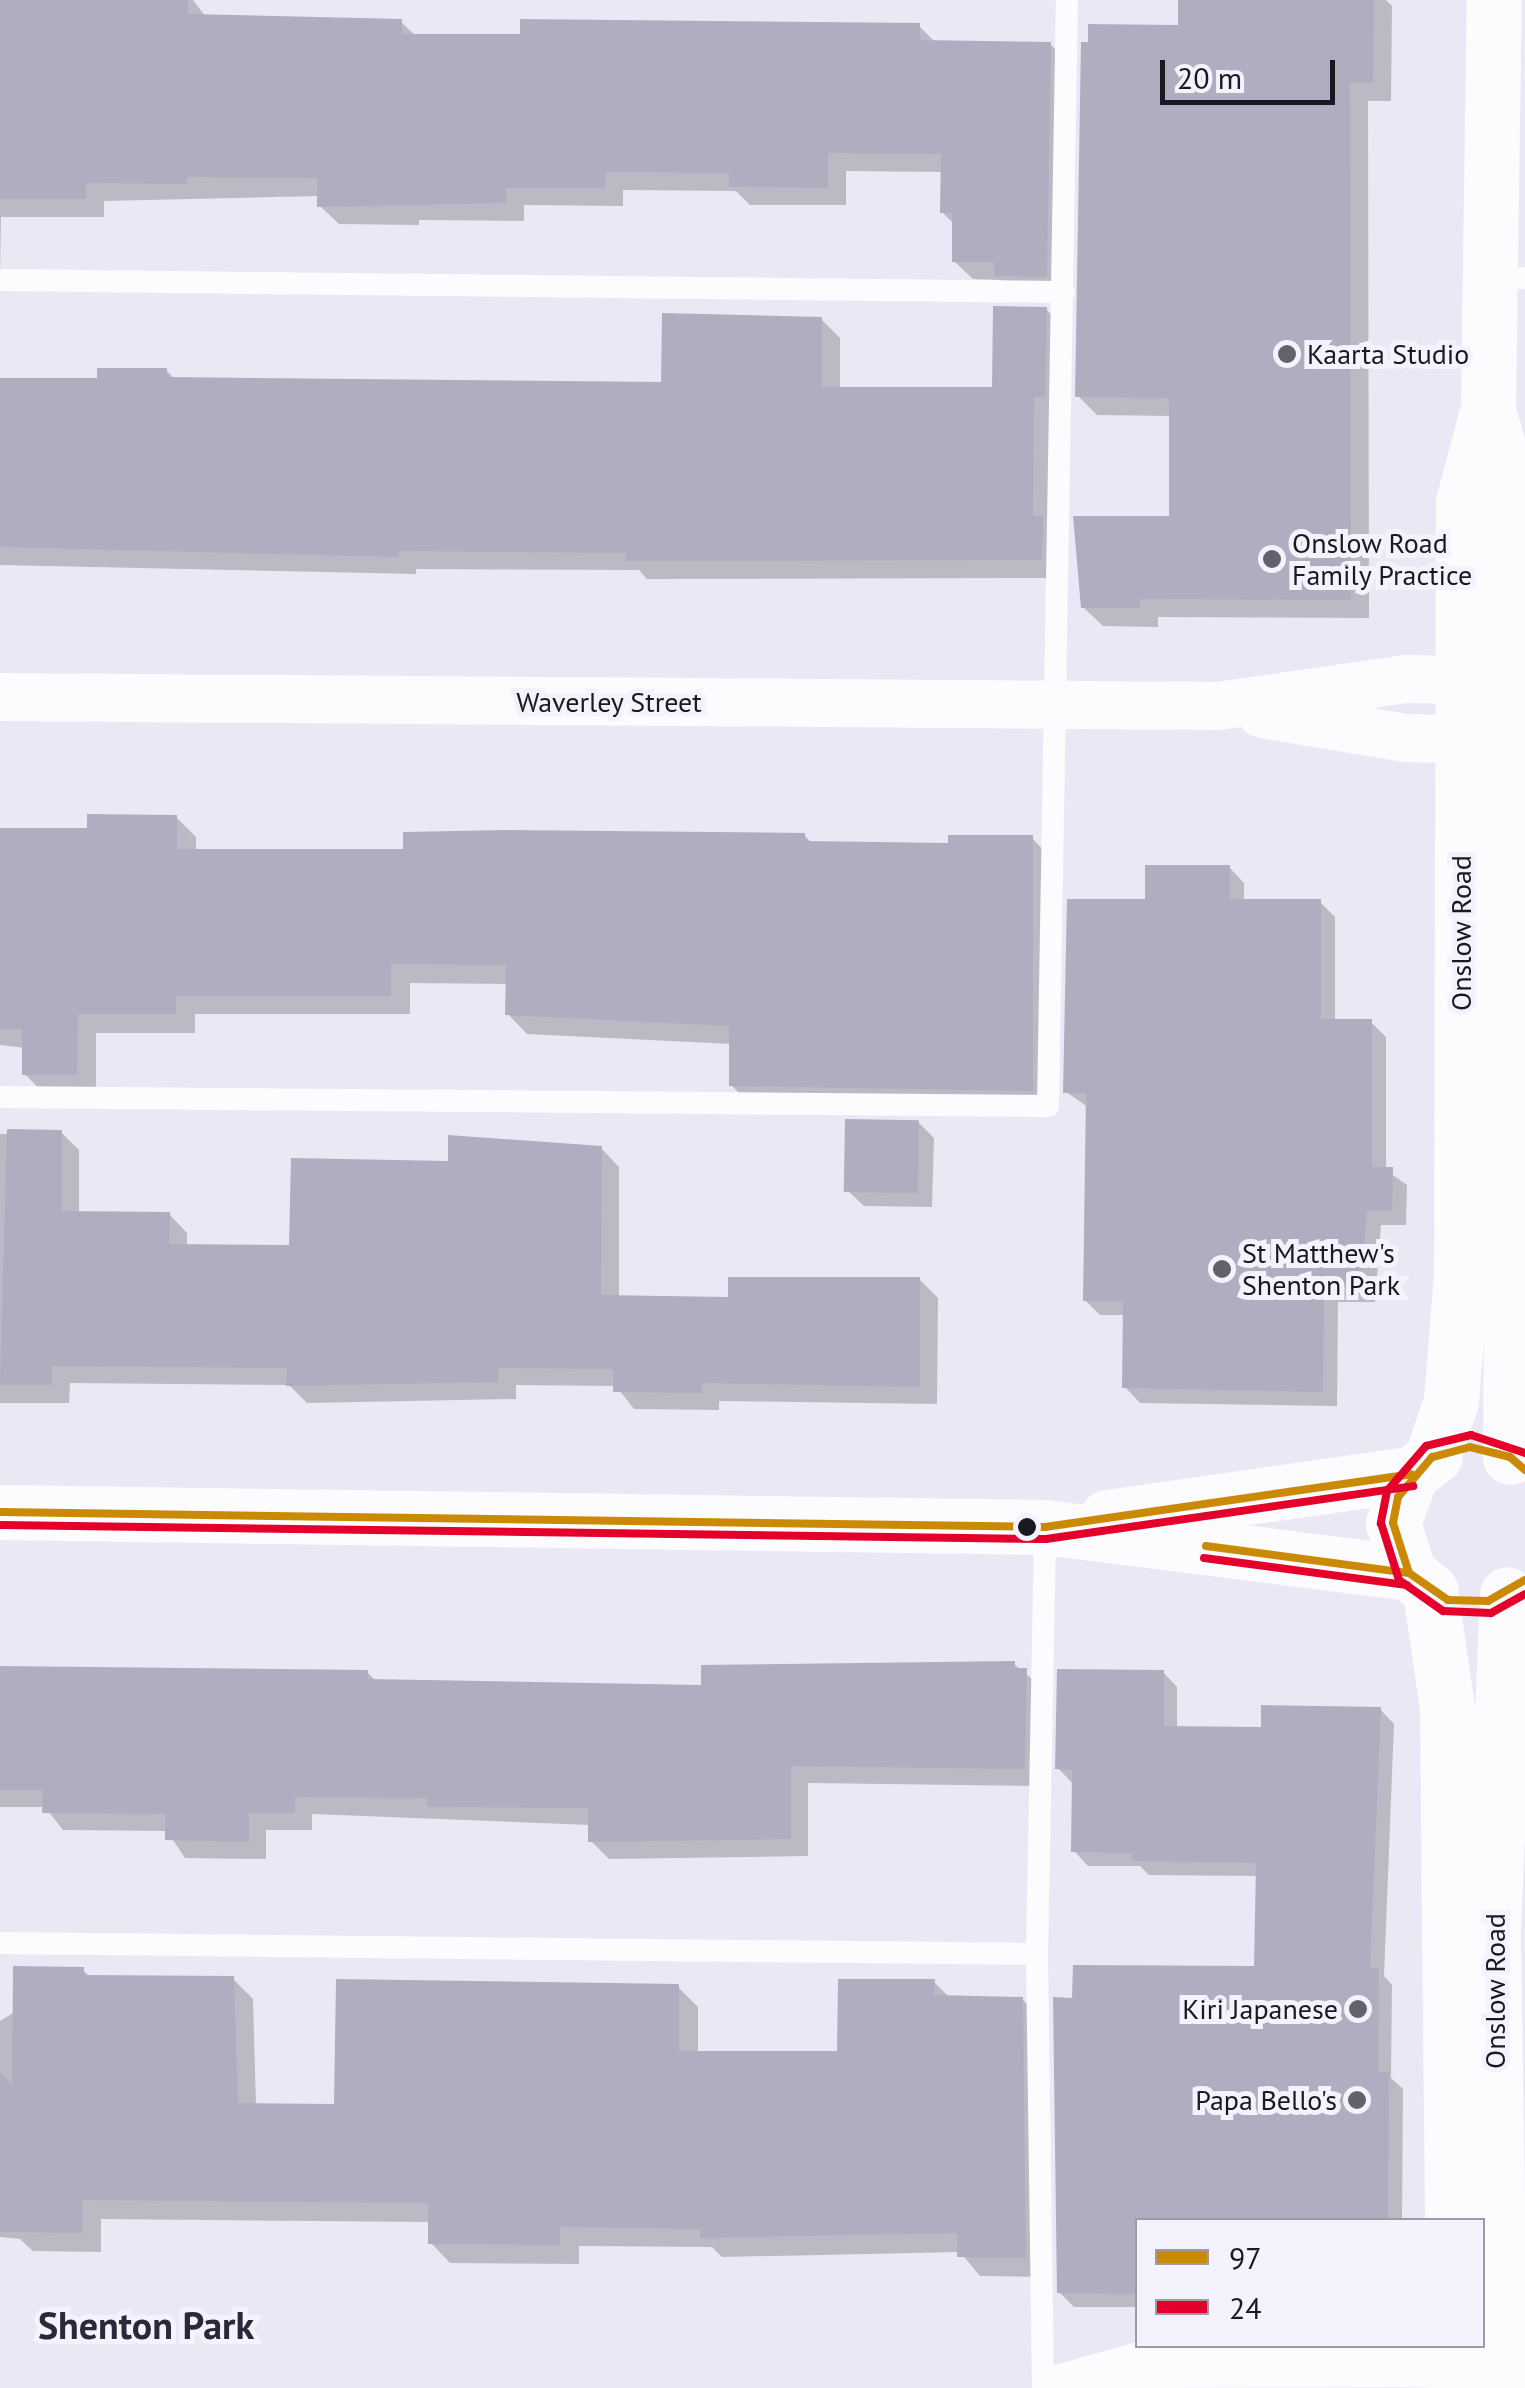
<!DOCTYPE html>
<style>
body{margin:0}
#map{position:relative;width:1525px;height:2388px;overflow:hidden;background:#ebe8f5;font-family:"PT Sans",sans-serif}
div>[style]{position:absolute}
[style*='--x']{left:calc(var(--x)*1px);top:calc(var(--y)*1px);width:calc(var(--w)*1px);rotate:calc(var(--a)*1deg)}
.shadow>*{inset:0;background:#0003}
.building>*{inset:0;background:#b2acc0;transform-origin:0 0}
.service>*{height:22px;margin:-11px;padding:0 11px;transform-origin:11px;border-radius:11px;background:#fcfcfe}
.minor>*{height:48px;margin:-24px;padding:0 24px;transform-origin:24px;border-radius:24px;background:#fcfcfe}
.tertiary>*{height:55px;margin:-27.5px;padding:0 27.5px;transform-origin:27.5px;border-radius:27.5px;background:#fcfcfe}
.bus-1>*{height:8px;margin:-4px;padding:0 4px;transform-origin:4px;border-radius:4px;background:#cb8a06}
.bus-2>*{height:8px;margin:-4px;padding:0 4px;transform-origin:4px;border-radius:4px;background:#e4002b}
.dots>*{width:28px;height:28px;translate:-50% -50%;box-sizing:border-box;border:5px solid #f4f2fc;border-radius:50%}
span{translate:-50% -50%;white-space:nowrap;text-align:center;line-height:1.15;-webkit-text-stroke:10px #f4f2fc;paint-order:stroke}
.poi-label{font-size:28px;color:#1a1820}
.left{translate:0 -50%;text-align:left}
.right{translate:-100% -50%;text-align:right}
.street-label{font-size:28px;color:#1a1820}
.district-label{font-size:38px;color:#2c2739;font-weight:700}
.legend{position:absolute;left:1135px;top:2218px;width:350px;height:130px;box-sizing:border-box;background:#f4f2fc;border:2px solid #9d9ba4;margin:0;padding:12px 18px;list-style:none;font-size:30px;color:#1a1820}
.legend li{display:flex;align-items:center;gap:20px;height:50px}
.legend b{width:50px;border:2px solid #9d9ba4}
.scale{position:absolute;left:1160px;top:60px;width:175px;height:45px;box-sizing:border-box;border:5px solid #1a1820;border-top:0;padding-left:12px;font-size:30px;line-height:35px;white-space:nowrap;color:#1a1820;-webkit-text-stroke:8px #f4f2fc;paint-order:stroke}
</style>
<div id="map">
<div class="shadow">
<div style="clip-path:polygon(0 0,193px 0,206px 17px,401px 22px,416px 36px,919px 26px,936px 43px,1050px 44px,1069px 63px,1065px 295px,1015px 294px,1001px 280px,973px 279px,954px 261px,954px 224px,942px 212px,943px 172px,846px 171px,846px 205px,750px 205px,736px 191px,623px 190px,623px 206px,524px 205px,524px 221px,419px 220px,419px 225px,339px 224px,320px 206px,320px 196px,104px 201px,104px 217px,1px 217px,0 279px)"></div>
<div style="clip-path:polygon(1180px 0,1386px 0,1392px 6px,1391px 101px,1368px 101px,1369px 618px,1158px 617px,1158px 627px,1103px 626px,1083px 607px,1076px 518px,1172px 518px,1172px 416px,1097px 415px,1078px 396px,1180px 28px)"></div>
<div style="clip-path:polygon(1046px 309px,1064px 328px,1060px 578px,647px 579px,639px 570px,416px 569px,416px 574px,0 565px,0 381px,100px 381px,166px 370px,175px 379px,664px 385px,821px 319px,840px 338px,840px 390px,994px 390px)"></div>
<div style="clip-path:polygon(176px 817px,196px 837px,196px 851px,405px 851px,804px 835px,812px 843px,950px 846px,1032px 838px,1051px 858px,1052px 1110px,751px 1105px,731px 1085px,731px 1044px,527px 1034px,508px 1014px,508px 984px,410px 983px,410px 1014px,195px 1014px,195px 1033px,96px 1033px,96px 1094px,44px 1094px,25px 1074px,25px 1048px,0 1045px,0 829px,89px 830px)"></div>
<div style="clip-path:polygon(1229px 867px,1244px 883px,1244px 901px,1320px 902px,1335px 917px,1335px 1022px,1371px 1022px,1386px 1037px,1386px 1170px,1407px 1185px,1406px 1225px,1381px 1225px,1375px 1302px,1338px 1302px,1337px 1406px,1140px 1403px,1125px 1387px,1126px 1315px,1100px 1315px,1085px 1300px,1088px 1107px,1066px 1092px,1148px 902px)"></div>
<div style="clip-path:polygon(918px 1122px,934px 1138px,932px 1207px,864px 1206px,848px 1191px)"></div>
<div style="clip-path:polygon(61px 1132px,79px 1150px,79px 1213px,169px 1214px,187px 1233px,187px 1246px,292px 1247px,451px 1163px,601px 1148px,619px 1167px,619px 1298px,730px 1299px,919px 1279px,938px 1298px,937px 1404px,719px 1401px,719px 1410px,634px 1409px,616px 1386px,516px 1385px,516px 1399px,307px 1403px,289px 1385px,70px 1383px,69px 1403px,0 1403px,0 1134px)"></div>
<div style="clip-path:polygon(1014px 1664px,1044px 1689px,1043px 1786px,808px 1783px,808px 1856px,609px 1859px,591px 1841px,591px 1825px,312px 1814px,312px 1830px,266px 1830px,266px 1859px,185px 1858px,167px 1831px,63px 1830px,45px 1807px,0 1807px,0 1667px,367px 1672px,377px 1682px,703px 1688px)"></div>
<div style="clip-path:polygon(1163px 1672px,1177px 1687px,1177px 1729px,1264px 1730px,1380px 1709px,1394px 1724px,1384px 1976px,1392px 1985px,1391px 2078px,1403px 2089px,1402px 2220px,1138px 2220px,1138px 2307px,1074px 2307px,1059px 2292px,1075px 2000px,1257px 1969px,1258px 1876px,1149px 1875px,1140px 1866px,1088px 1866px,1074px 1851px,1072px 1783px,1058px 1768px)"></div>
<div style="clip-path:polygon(83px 1970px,91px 1978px,233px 1979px,253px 1999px,256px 2106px,336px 2106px,678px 1987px,698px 2007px,698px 2053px,839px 2053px,934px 1982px,950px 1998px,1022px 1999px,1042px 2019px,1045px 2277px,980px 2276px,960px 2252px,722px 2257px,712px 2247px,579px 2246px,579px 2264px,450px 2263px,431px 2243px,431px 2222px,101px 2219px,101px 2252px,33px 2251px,20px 2239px,0 2237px,0 2021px)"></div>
</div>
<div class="building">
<div style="clip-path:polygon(0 0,188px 0,188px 14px,402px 19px,402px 34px,520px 34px,520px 19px,920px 23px,920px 40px,1051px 42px,1047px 277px,994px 276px,994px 262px,952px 262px,952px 213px,940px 213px,941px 154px,828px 153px,828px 188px,729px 187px,729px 173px,606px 172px,605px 188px,506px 188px,506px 203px,317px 207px,317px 178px,187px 177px,187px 184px,86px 183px,86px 199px,0 199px)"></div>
<div style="clip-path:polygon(1178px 0,1374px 0,1373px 83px,1350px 83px,1351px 600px,1140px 599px,1140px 608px,1081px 608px,1073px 516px,1169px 516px,1169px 398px,1075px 397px,1081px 42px,1088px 42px,1088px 24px,1178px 25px)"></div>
<div style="clip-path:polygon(993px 306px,1047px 307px,1045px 397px,1034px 397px,1033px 516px,1043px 516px,1042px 560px,626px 561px,626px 553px,398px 551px,398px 557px,0 547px,0 378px,97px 378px,97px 368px,167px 368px,167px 377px,661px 382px,662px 313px,822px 317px,822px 387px,992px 387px)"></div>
<div style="clip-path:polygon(87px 814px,177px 815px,177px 849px,403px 849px,403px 832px,507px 830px,805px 833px,805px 841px,948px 843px,948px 835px,1033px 835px,1033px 1091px,729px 1086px,729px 1026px,505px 1015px,506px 965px,391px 964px,391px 996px,176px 996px,176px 1014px,78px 1014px,77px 1075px,22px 1075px,22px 1029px,0 1029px,0 828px,87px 828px)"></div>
<div style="clip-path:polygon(1145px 865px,1230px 865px,1230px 899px,1321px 899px,1321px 1019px,1372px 1019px,1372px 1167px,1393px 1167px,1392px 1211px,1367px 1211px,1360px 1288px,1324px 1287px,1323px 1392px,1122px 1388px,1123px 1301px,1083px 1301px,1086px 1093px,1063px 1093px,1067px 899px,1145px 899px)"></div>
<div style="left:845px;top:1119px;width:74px;height:73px;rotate:1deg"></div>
<div style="clip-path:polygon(7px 1129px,62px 1130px,62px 1211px,170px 1212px,169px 1244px,289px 1245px,291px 1158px,448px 1161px,448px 1135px,602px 1146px,601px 1295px,728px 1297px,728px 1277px,920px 1277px,920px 1387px,702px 1383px,702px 1393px,613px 1392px,613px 1369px,498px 1368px,498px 1382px,286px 1386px,287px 1368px,52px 1366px,52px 1385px,0 1385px)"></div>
<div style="clip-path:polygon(1015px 1661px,1015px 1668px,1027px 1668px,1025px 1769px,791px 1766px,791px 1839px,588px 1842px,588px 1808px,427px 1807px,427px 1798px,295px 1797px,295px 1813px,249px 1813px,249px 1842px,165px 1840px,165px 1814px,42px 1813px,43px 1790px,0 1790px,0 1666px,368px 1670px,368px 1679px,701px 1685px,701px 1665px)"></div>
<div style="clip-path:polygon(1057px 1669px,1164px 1670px,1164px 1726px,1261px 1727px,1261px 1705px,1381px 1707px,1370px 1968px,1379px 1968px,1378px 2072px,1389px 2072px,1388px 2220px,1138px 2220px,1138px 2294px,1057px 2293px,1053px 1997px,1072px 1998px,1073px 1965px,1254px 1966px,1256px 1863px,1132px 1861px,1132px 1853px,1071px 1852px,1072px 1770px,1055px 1769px)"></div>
<div style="clip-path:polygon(13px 1966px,84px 1967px,84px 1975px,234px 1976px,238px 2103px,334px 2104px,336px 1979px,679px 1984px,679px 2051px,837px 2051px,838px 1979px,935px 1979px,934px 1995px,1023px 1997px,1026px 2258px,957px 2257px,957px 2233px,700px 2238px,700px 2229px,560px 2227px,560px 2245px,428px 2244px,428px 2203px,82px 2200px,82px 2233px,0 2232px,0 2072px,12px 2085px)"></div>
</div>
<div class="service">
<div style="--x:1489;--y:277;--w:36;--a:2"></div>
<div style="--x:0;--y:280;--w:1064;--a:0.65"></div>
<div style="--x:0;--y:1097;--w:1048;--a:0.49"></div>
<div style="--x:1048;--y:1106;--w:1106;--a:-89.02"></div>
<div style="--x:0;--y:1943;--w:1037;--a:0.61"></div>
<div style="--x:1043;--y:2388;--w:434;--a:-90.8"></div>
<div style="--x:1037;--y:1954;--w:427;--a:-88.9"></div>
</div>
<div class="minor">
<div style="--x:0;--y:697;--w:1218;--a:0.42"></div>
<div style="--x:1218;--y:706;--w:190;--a:-8.2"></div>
<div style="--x:1406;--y:679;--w:93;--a:1.2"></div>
<div style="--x:1262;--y:714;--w:146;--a:9.5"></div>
<div style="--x:1406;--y:738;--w:92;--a:1.2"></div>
<div style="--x:1061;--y:2388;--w:89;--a:-15.6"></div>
<div style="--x:1147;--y:2364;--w:243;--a:-0.2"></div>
<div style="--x:1390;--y:2363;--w:63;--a:0.9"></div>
<div style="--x:1453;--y:2364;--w:28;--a:58"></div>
</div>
<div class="tertiary">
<div style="--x:1488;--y:411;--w:97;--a:73.8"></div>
<div style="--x:1515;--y:504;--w:953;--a:90.3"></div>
<div style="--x:1432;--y:1457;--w:59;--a:-71.3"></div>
<div style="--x:1451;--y:1401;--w:126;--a:-85.5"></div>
<div style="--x:1461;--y:1275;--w:773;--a:-89.85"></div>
<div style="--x:1463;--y:502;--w:97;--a:-75.1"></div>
<div style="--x:1488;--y:408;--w:408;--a:-89.2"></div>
<div style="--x:0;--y:1512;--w:1045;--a:0.82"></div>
<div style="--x:1045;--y:1527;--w:367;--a:7.2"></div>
<div style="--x:1107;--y:1517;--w:307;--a:-8.1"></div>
<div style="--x:1430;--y:1591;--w:117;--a:81.7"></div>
<div style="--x:1447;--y:1707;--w:513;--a:89.44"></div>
<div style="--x:1431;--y:1591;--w:28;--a:-141"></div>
<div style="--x:1409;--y:1573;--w:52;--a:-107.7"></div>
<div style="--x:1393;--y:1523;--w:52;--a:-69.8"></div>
<div style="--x:1411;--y:1474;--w:30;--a:-37"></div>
<div style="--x:1453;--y:2346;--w:42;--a:90"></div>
<div style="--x:1500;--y:2388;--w:459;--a:-90.9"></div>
<div style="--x:1493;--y:1929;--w:335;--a:-87.6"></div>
</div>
<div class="bus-1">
<div style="--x:1525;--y:1470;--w:20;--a:-139"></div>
<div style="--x:1510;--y:1457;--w:41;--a:-166"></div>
<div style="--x:1470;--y:1447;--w:39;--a:165"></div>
<div style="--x:1432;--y:1457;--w:52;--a:130.4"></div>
<div style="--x:1398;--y:1497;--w:26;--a:101"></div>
<div style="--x:1393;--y:1523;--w:52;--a:72.3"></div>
<div style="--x:1409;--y:1573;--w:47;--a:34.7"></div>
<div style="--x:1448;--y:1600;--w:40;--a:1.4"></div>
<div style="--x:1488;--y:1601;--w:43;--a:-29.6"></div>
<div style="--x:0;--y:1512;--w:1045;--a:0.82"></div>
<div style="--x:1045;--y:1527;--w:370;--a:-8.2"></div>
<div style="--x:1206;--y:1546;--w:205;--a:7.6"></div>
</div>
<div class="bus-2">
<div style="--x:1525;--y:1453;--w:57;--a:-161.6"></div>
<div style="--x:1471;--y:1435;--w:46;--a:166.3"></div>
<div style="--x:1426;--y:1446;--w:60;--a:130.9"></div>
<div style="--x:1387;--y:1491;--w:33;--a:101"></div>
<div style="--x:1381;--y:1523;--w:60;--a:72.5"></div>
<div style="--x:1399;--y:1580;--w:54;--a:35.2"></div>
<div style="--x:1443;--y:1611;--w:48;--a:2.4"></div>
<div style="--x:1491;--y:1613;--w:39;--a:-29"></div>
<div style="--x:0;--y:1525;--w:1046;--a:0.77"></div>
<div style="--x:1046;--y:1539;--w:371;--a:-8.2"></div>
<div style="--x:1204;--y:1558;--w:205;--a:7.6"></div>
</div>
<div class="dots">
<div style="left:1287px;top:354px;background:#63616b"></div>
<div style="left:1272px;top:559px;background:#63616b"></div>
<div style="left:1222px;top:1269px;background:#63616b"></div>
<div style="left:1027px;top:1527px;background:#1a1820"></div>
<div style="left:1358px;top:2009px;background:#63616b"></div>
<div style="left:1357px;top:2100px;background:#63616b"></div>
</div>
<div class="poi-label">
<span class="left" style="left:1307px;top:354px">Kaarta Studio</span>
<span class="left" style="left:1292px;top:559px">Onslow Road<br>Family Practice</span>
<span class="left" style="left:1242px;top:1269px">St Matthew's<br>Shenton Park</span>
<span class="right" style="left:1338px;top:2009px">Kiri Japanese</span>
<span class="right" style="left:1337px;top:2100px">Papa Bello's</span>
</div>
<div class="street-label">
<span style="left:609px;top:702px">Waverley Street</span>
<span style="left:1461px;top:933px;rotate:-90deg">Onslow Road</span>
<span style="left:1495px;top:1991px;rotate:-90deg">Onslow Road</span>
</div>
<div class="district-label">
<span style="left:146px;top:2325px">Shenton Park</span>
</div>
<ul class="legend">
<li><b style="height:12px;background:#cb8a06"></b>97</li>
<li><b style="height:12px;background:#e4002b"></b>24</li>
</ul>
<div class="scale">20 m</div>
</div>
